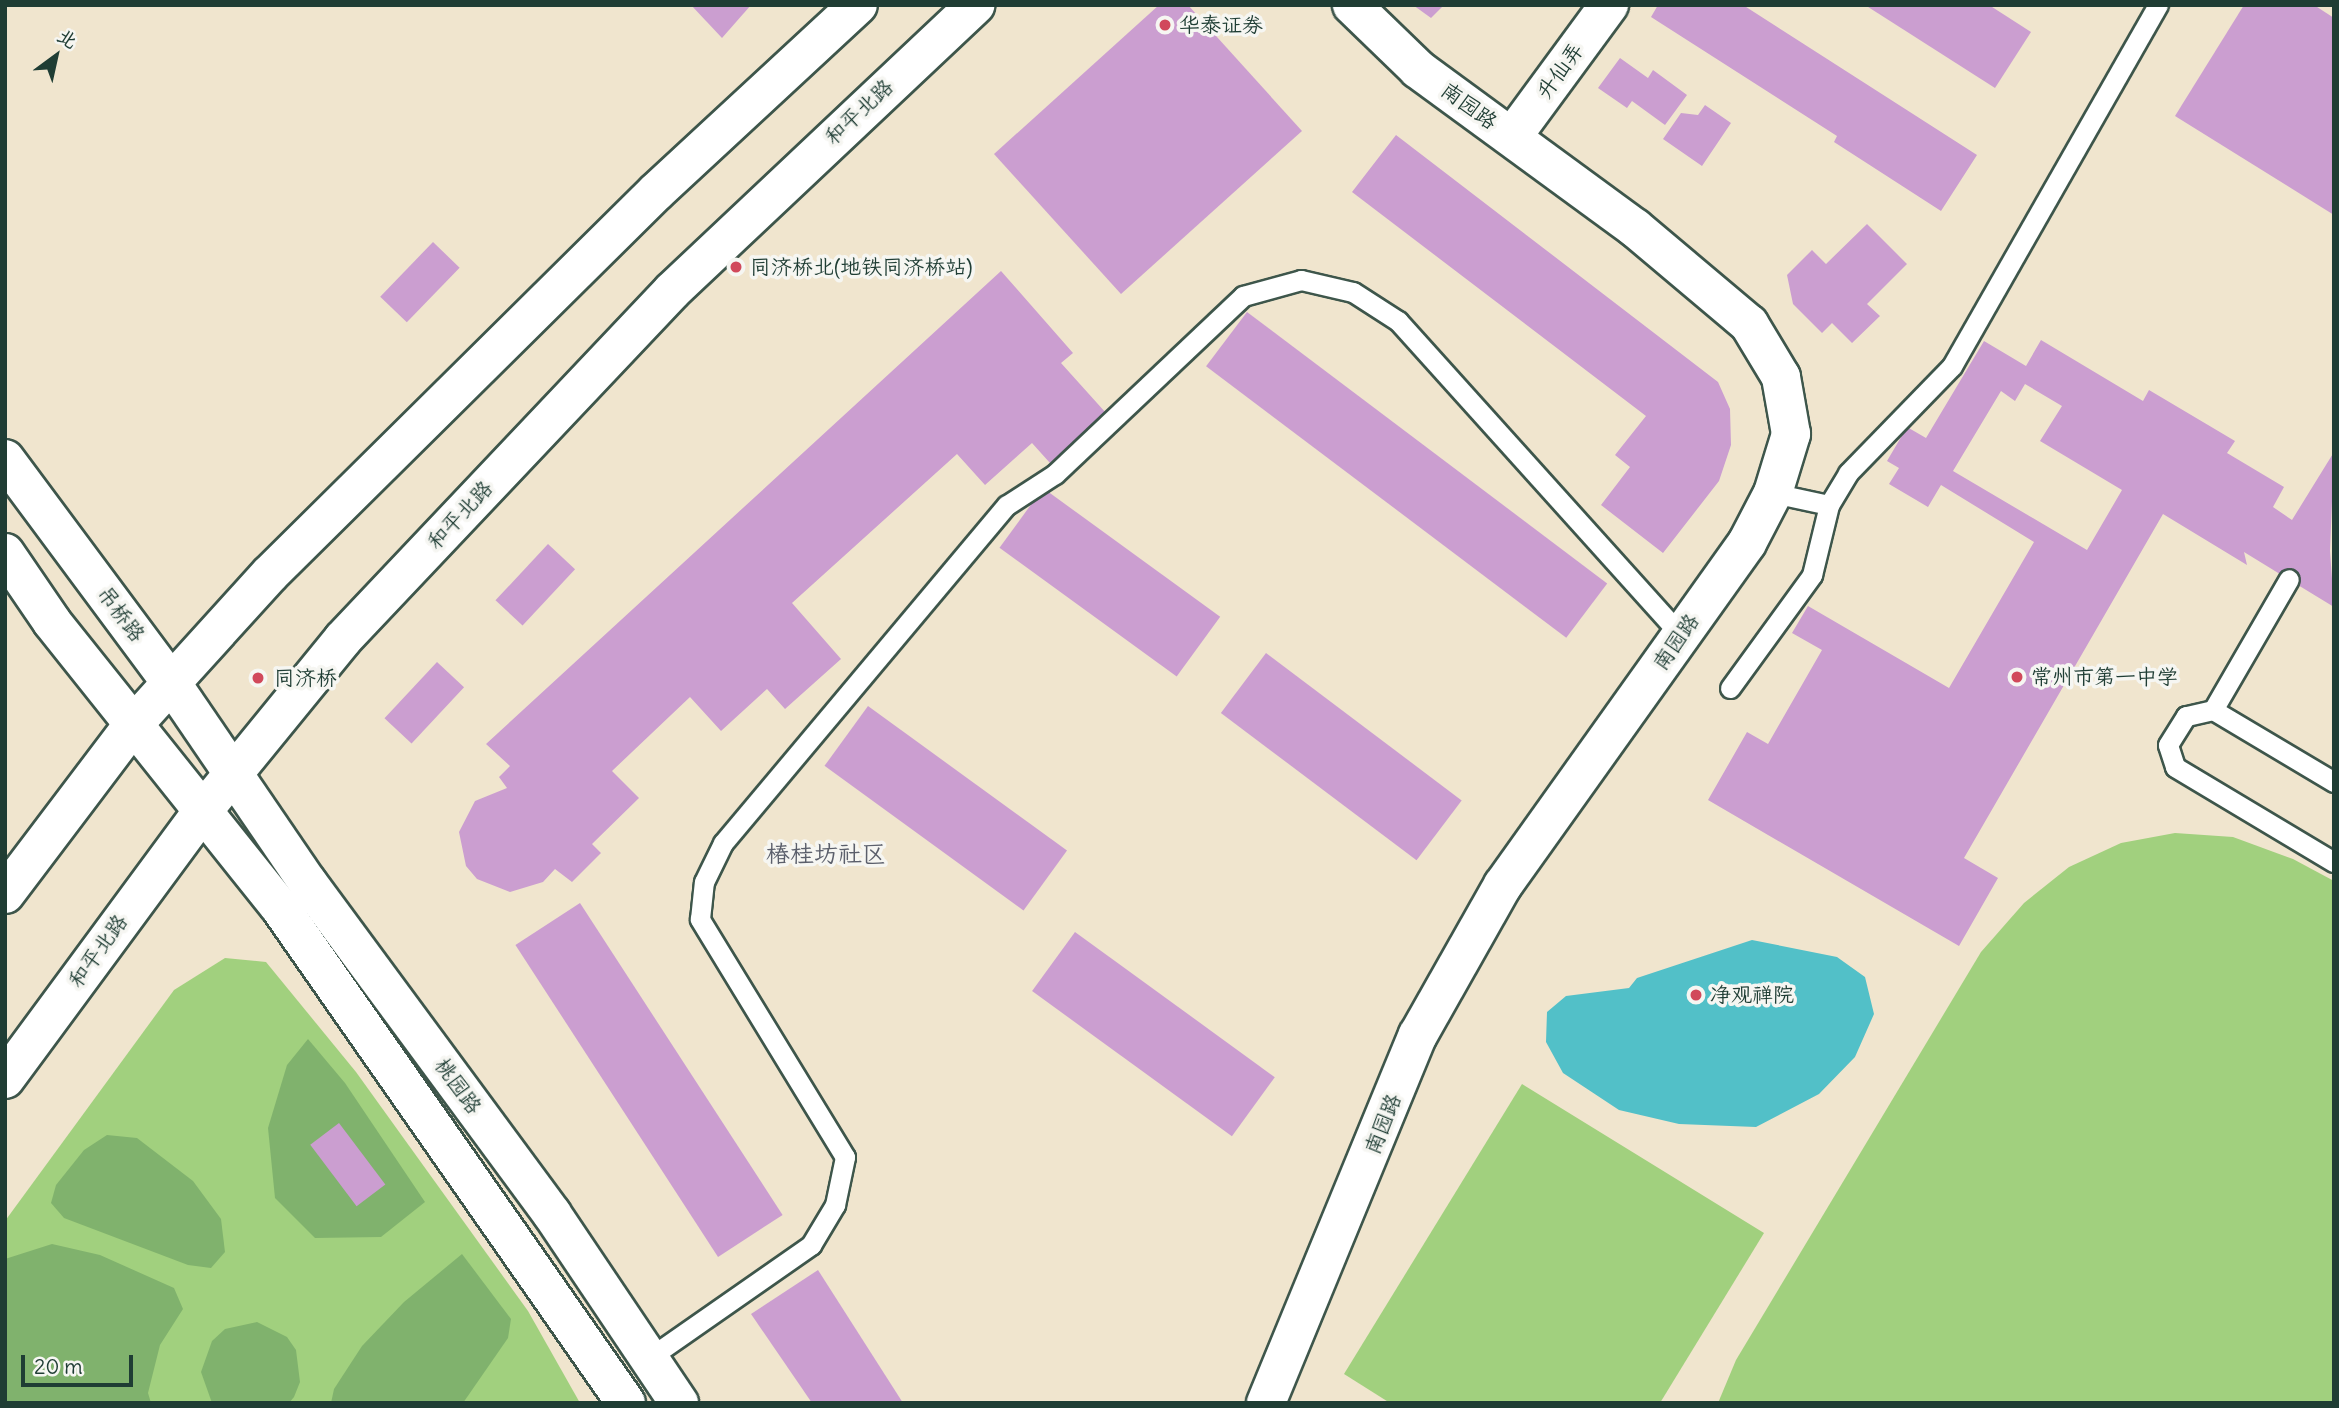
<!DOCTYPE html>
<meta charset="utf-8">
<style>
body{margin:0}
#map{position:relative;width:2339px;height:1408px;overflow:hidden;background:#f0e5ce;font-family:Delius,"LXGW WenKai TC",sans-serif}
div>[style]{position:absolute}
[style*='--x']{left:calc(var(--x)*1px);top:calc(var(--y)*1px);width:calc(var(--w)*1px);rotate:calc(var(--a)*1deg)}
.green>*{inset:0;background:#a1d07e}
.forest>*{inset:0;background:#80b26d}
.water>*{inset:0;background:#52c0c8}
.building>*{inset:0;background:#cb9ed0;transform-origin:0 0}
.roads{filter:drop-shadow(2px 0 #3e564b) drop-shadow(-2px 0 #3e564b) drop-shadow(0 2px #3e564b) drop-shadow(0 -2px #3e564b)}
.service>*{height:19px;margin:-9.5px;padding:0 9.5px;transform-origin:9.5px;border-radius:9.5px;background:#fff}
.minor>*{height:38px;margin:-19px;padding:0 19px;transform-origin:19px;border-radius:19px;background:#fff}
.secondary>*{height:38px;margin:-19px;padding:0 19px;transform-origin:19px;border-radius:19px;background:#fff}
.primary>*{height:38px;margin:-19px;padding:0 19px;transform-origin:19px;border-radius:19px;background:#fff}
.dots>*{width:19px;height:19px;translate:-50% -50%;box-sizing:border-box;border:4px solid #f6f6f2;border-radius:50%}
span{translate:-50% -50%;white-space:nowrap;text-align:center;line-height:1.15;-webkit-text-stroke:7px #f6f6f2;paint-order:stroke}
.poi-label{font-size:21px;color:#1f3d34}
.left{translate:0 -50%;text-align:left}
.street-label{font-size:21px;color:#1f3d34}
.quarter-label{font-size:24px;color:#5b5f6b}
.frame{position:absolute;inset:0;border:7px solid #1f3d34;pointer-events:none}
.north{position:absolute;left:21px;top:21px;width:70px;height:70px;-webkit-text-stroke:5px #f6f6f2;paint-order:stroke;rotate:33deg;font-size:19px;font-weight:700;line-height:28px;text-align:center;color:#1f3d34}
.north::after{content:'';display:block;margin:auto;width:24px;height:32px;background:#1f3d34;clip-path:polygon(50% 0,100% 100%,50% 72%,0 100%)}
.scale{position:absolute;left:21px;top:1355px;width:112px;height:32px;box-sizing:border-box;border:4px solid #1f3d34;border-top:0;padding-left:9px;font-size:21px;line-height:24px;white-space:nowrap;color:#1f3d34;-webkit-text-stroke:5px #f6f6f2;paint-order:stroke}
</style>
<div id="map">
<div class="green">
<div style="clip-path:polygon(2175px 833px,2233px 837px,2293px 859px,2334px 881px,2334px 1403px,1718px 1403px,1736px 1360px,1981px 952px,2024px 903px,2069px 867px,2121px 843px)"></div>
<div style="clip-path:polygon(225px 958px,266px 962px,356px 1072px,528px 1311px,580px 1403px,5px 1403px,5px 1221px,174px 990px)"></div>
<div style="clip-path:polygon(1522px 1084px,1764px 1233px,1660px 1403px,1390px 1403px,1344px 1374px)"></div>
</div>
<div class="forest">
<div style="clip-path:polygon(308px 1039px,345px 1083px,425px 1202px,381px 1237px,315px 1238px,275px 1198px,268px 1128px,287px 1065px)"></div>
<div style="clip-path:polygon(107px 1135px,137px 1138px,193px 1181px,221px 1219px,225px 1252px,211px 1268px,188px 1265px,64px 1218px,51px 1203px,56px 1185px,84px 1150px)"></div>
<div style="clip-path:polygon(52px 1244px,100px 1255px,174px 1288px,183px 1309px,160px 1345px,148px 1393px,151px 1403px,5px 1403px,5px 1259px)"></div>
<div style="clip-path:polygon(462px 1254px,511px 1319px,508px 1338px,463px 1403px,331px 1403px,334px 1389px,362px 1346px,404px 1302px)"></div>
<div style="clip-path:polygon(257px 1322px,287px 1337px,296px 1350px,300px 1382px,294px 1397px,289px 1403px,212px 1403px,201px 1372px,212px 1341px,225px 1329px)"></div>
</div>
<div class="water">
<div style="clip-path:polygon(1752px 940px,1837px 957px,1865px 977px,1874px 1014px,1855px 1057px,1819px 1094px,1756px 1127px,1679px 1124px,1619px 1110px,1563px 1073px,1546px 1042px,1547px 1012px,1566px 996px,1629px 988px,1637px 978px)"></div>
</div>
<div class="building">
<div style="clip-path:polygon(691px 5px,751px 5px,722px 38px)"></div>
<div style="clip-path:polygon(1159px 5px,1188px 5px,1302px 131px,1121px 294px,994px 154px)"></div>
<div style="clip-path:polygon(1413px 5px,1444px 5px,1431px 18px)"></div>
<div style="clip-path:polygon(1658px 5px,1743px 5px,1977px 155px,1941px 211px,1834px 142px,1837px 136px,1651px 17px)"></div>
<div style="clip-path:polygon(1865px 5px,1989px 5px,2031px 32px,1995px 88px)"></div>
<div style="clip-path:polygon(2244px 5px,2314px 5px,2334px 18px,2334px 215px,2175px 116px)"></div>
<div style="clip-path:polygon(1620px 58px,1648px 78px,1653px 70px,1687px 95px,1665px 125px,1632px 101px,1627px 108px,1598px 88px)"></div>
<div style="clip-path:polygon(1705px 105px,1731px 123px,1702px 166px,1663px 139px,1681px 113px,1698px 115px)"></div>
<div style="clip-path:polygon(1396px 135px,1718px 382px,1730px 409px,1731px 445px,1719px 481px,1663px 553px,1601px 505px,1630px 467px,1615px 455px,1646px 416px,1352px 192px)"></div>
<div style="clip-path:polygon(1867px 224px,1907px 264px,1867px 304px,1880px 316px,1852px 343px,1832px 323px,1822px 333px,1793px 304px,1787px 275px,1812px 250px,1826px 264px)"></div>
<div style="left:433px;top:242px;width:37px;height:76px;rotate:44deg"></div>
<div style="clip-path:polygon(1001px 271px,1073px 353px,1061px 363px,1106px 413px,1050px 463px,1032px 443px,985px 485px,957px 454px,792px 603px,841px 659px,785px 709px,767px 689px,721px 731px,690px 697px,612px 771px,639px 798px,592px 844px,601px 853px,572px 882px,555px 869px,543px 882px,510px 892px,477px 879px,466px 866px,459px 832px,475px 801px,507px 788px,499px 777px,510px 766px,486px 744px)"></div>
<div style="left:1247px;top:312px;width:451px;height:68px;rotate:37deg"></div>
<div style="clip-path:polygon(evenodd,2041px 340px,2143px 401px,2149px 390px,2235px 441px,2227px 453px,2284px 487px,2273px 507px,2292px 520px,2334px 452px,2330px 551px,2334px 607px,2244px 552px,2247px 565px,2163px 514px,1964px 858px,1998px 878px,1959px 946px,1708px 800px,1747px 732px,1768px 744px,1822px 650px,1792px 633px,1808px 606px,1949px 688px,2034px 542px,1941px 485px,1928px 507px,1889px 484px,1899px 468px,1887px 461px,1907px 427px,1926px 438px,1984px 341px,2026px 366px,2041px 340px,2025px 384px,2062px 406px,2040px 441px,2122px 490px,2087px 550px,1953px 471px,2001px 391px,2015px 401px,2025px 384px)"></div>
<div style="left:1043px;top:488px;width:219px;height:74px;rotate:36deg"></div>
<div style="left:548px;top:544px;width:37px;height:77px;rotate:43deg"></div>
<div style="left:1266px;top:653px;width:245px;height:75px;rotate:37deg"></div>
<div style="left:437px;top:662px;width:37px;height:77px;rotate:43deg"></div>
<div style="left:868px;top:706px;width:246px;height:74px;rotate:36deg"></div>
<div style="left:580px;top:903px;width:372px;height:77px;rotate:57deg"></div>
<div style="left:1075px;top:932px;width:247px;height:73px;rotate:36deg"></div>
<div style="left:339px;top:1123px;width:77px;height:36px;rotate:53deg"></div>
<div style="clip-path:polygon(818px 1270px,903px 1403px,812px 1403px,751px 1314px)"></div>
</div>
<div class="roads">
<div class="service">
<div style="--x:1773;--y:493;--w:57;--a:12.1"></div>
<div style="--x:1730;--y:688;--w:140;--a:-54"></div>
<div style="--x:1812;--y:575;--w:72;--a:-76.3"></div>
<div style="--x:1829;--y:505;--w:37;--a:-59"></div>
<div style="--x:1848;--y:473;--w:149;--a:-45.8"></div>
<div style="--x:1952;--y:366;--w:416;--a:-60.3"></div>
<div style="--x:2213;--y:710;--w:151;--a:-59.9"></div>
<div style="--x:2334;--y:782;--w:141;--a:-149.2"></div>
<div style="--x:2213;--y:710;--w:28;--a:167"></div>
<div style="--x:2186;--y:716;--w:34;--a:122"></div>
<div style="--x:2168;--y:745;--w:23;--a:72"></div>
<div style="--x:2175;--y:767;--w:185;--a:30.9"></div>
<div style="--x:649;--y:1358;--w:198;--a:-34.9"></div>
<div style="--x:811;--y:1245;--w:47;--a:-59"></div>
<div style="--x:835;--y:1205;--w:49;--a:-78.2"></div>
<div style="--x:845;--y:1157;--w:279;--a:-121.4"></div>
<div style="--x:700;--y:919;--w:37;--a:-84"></div>
<div style="--x:704;--y:882;--w:43;--a:-64"></div>
<div style="--x:723;--y:843;--w:441;--a:-50"></div>
<div style="--x:1007;--y:505;--w:57;--a:-32.9"></div>
<div style="--x:1055;--y:474;--w:259;--a:-43.4"></div>
<div style="--x:1243;--y:296;--w:60;--a:-15.4"></div>
<div style="--x:1301;--y:280;--w:53;--a:13"></div>
<div style="--x:1353;--y:292;--w:54;--a:32.8"></div>
<div style="--x:1398;--y:321;--w:423;--a:48"></div>
</div>
<div class="minor">
<div style="--x:1512;--y:137;--w:164;--a:-53.7"></div>
<div style="--x:1266;--y:1403;--w:398;--a:-67.6"></div>
<div style="--x:1418;--y:1035;--w:172;--a:-60.5"></div>
<div style="--x:1503;--y:885;--w:420;--a:-54.5"></div>
<div style="--x:1747;--y:543;--w:56;--a:-62.5"></div>
<div style="--x:1773;--y:493;--w:62;--a:-73"></div>
<div style="--x:1791;--y:434;--w:58;--a:-100"></div>
<div style="--x:1781;--y:377;--w:62;--a:-121.1"></div>
<div style="--x:1749;--y:324;--w:149;--a:-139.9"></div>
<div style="--x:1635;--y:228;--w:269;--a:-143.8"></div>
<div style="--x:1418;--y:69;--w:92;--a:-135.9"></div>
</div>
<div class="secondary">
<div style="--x:5;--y:459;--w:277;--a:53.4"></div>
<div style="--x:170;--y:681;--w:245;--a:55.7"></div>
<div style="--x:308;--y:883;--w:411;--a:53.6"></div>
<div style="--x:552;--y:1214;--w:228;--a:56.1"></div>
<div style="--x:5;--y:553;--w:83;--a:55.7"></div>
<div style="--x:52;--y:622;--w:364;--a:51.4"></div>
<div style="--x:279;--y:906;--w:606;--a:55.08"></div>
</div>
<div class="primary">
<div style="--x:5;--y:894;--w:212;--a:-52.9"></div>
<div style="--x:133;--y:725;--w:204;--a:-47.8"></div>
<div style="--x:270;--y:574;--w:543;--a:-44.7"></div>
<div style="--x:656;--y:192;--w:275;--a:-42.8"></div>
<div style="--x:5;--y:1079;--w:332;--a:-53.6"></div>
<div style="--x:202;--y:812;--w:223;--a:-50.8"></div>
<div style="--x:343;--y:639;--w:479;--a:-46.6"></div>
<div style="--x:672;--y:291;--w:417;--a:-43.3"></div>
</div>
</div>
<div class="dots">
<div style="left:1165px;top:25px;background:#d1495b"></div>
<div style="left:736px;top:267px;background:#d1495b"></div>
<div style="left:2017px;top:677px;background:#d1495b"></div>
<div style="left:258px;top:678px;background:#d1495b"></div>
<div style="left:1696px;top:995px;background:#d1495b"></div>
</div>
<div class="poi-label">
<span class="left" style="left:1179px;top:25px">华泰证券</span>
<span class="left" style="left:750px;top:267px">同济桥北(地铁同济桥站)</span>
<span class="left" style="left:2031px;top:677px">常州市第一中学</span>
<span class="left" style="left:274px;top:678px">同济桥</span>
<span class="left" style="left:1710px;top:995px">净观禅院</span>
</div>
<div class="street-label">
<span style="left:1560px;top:71px;rotate:-54deg">升仙弄</span>
<span style="left:1469px;top:106px;rotate:36deg">南园路</span>
<span style="left:859px;top:112px;rotate:-43deg">和平北路</span>
<span style="left:460px;top:515px;rotate:-47deg">和平北路</span>
<span style="left:121px;top:614px;rotate:53deg">吊桥路</span>
<span style="left:1676px;top:642px;rotate:-55deg">南园路</span>
<span style="left:98px;top:951px;rotate:-54deg">和平北路</span>
<span style="left:458px;top:1086px;rotate:54deg">桃园路</span>
<span style="left:1383px;top:1124px;rotate:-68deg">南园路</span>
</div>
<div class="quarter-label">
<span style="left:826px;top:854px">椿桂坊社区</span>
</div>
<div class="frame"></div>
<div class="north">北</div>
<div class="scale">20 m</div>
</div>
